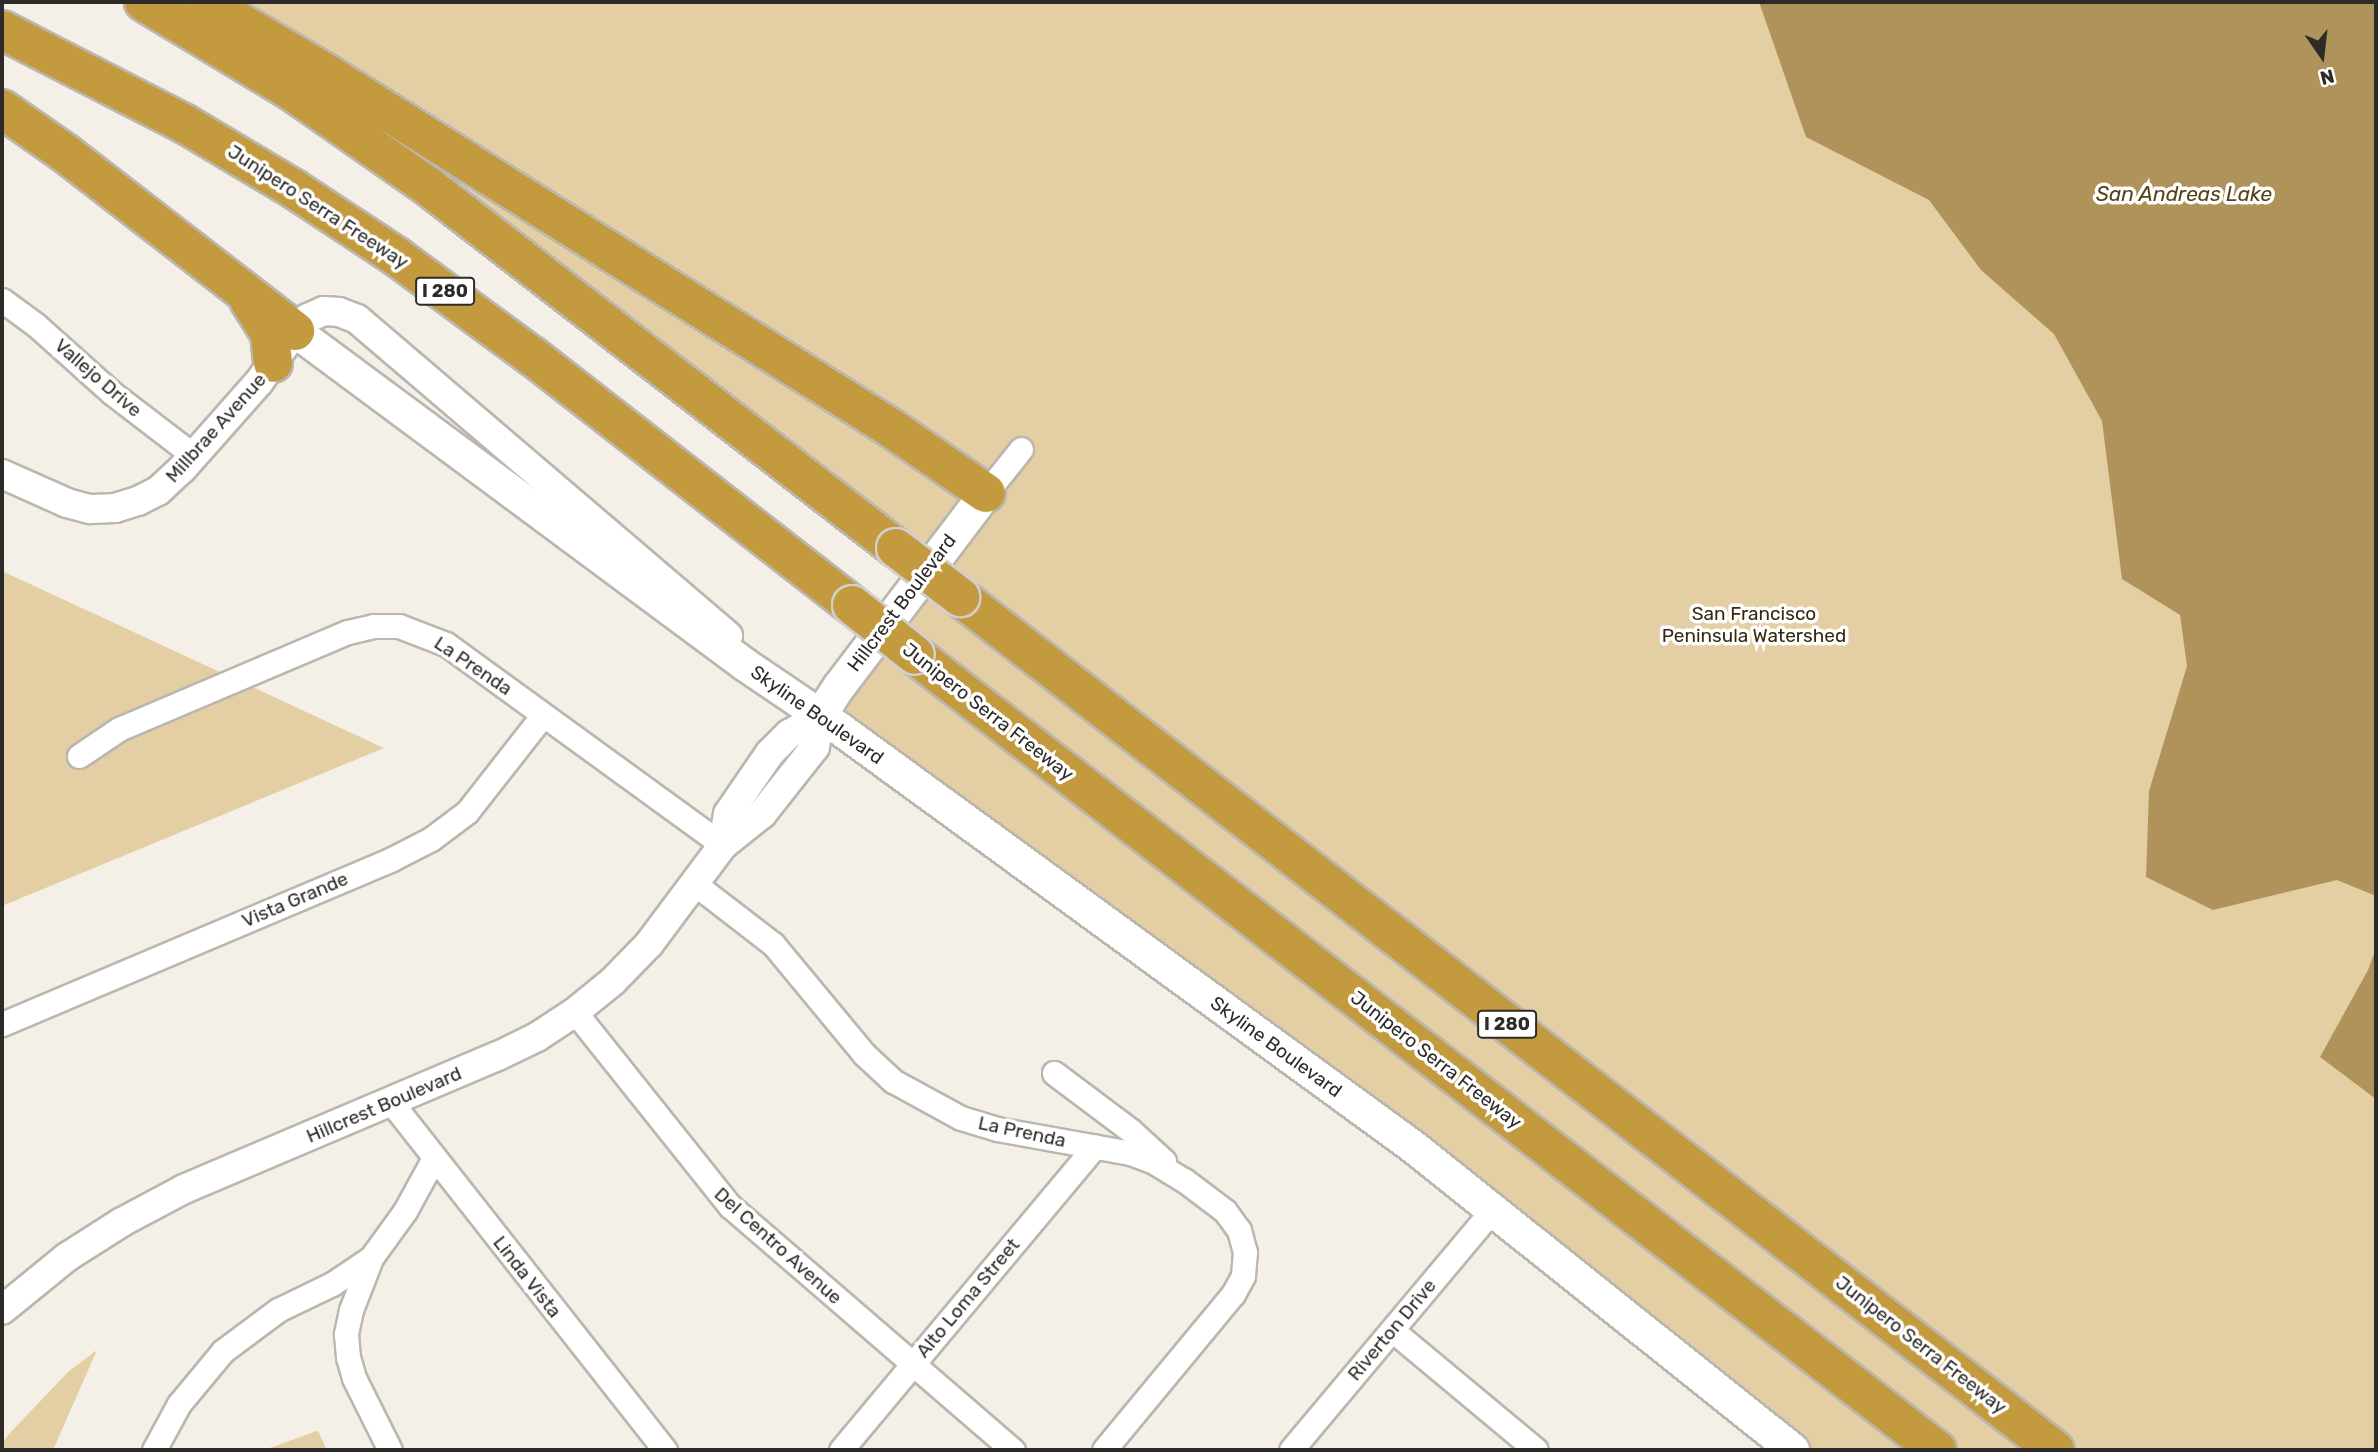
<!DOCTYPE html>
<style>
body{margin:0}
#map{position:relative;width:2378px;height:1452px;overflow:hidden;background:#f5f0e7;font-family:Rubik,sans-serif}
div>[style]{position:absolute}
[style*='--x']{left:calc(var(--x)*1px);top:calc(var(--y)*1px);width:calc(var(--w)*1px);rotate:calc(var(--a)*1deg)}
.green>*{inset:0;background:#e4cfa4}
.water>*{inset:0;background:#b0935b}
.roads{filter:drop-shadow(2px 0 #bbb6ae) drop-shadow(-2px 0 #bbb6ae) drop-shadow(0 2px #bbb6ae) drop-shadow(0 -2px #bbb6ae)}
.minor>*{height:23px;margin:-11.5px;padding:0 11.5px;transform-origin:11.5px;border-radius:11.5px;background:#fff}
.tertiary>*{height:28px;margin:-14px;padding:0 14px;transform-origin:14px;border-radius:14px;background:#fff}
.secondary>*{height:32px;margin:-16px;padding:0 16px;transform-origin:16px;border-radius:16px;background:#fff}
.motorway>*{height:38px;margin:-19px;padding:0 19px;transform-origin:19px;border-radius:19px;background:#c49a3e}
.bridges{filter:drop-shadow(2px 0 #d1d0cf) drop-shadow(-2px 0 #d1d0cf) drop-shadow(0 2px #d1d0cf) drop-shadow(0 -2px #d1d0cf)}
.motorway-bridge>*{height:38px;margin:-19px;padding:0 19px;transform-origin:19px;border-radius:19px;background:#c49a3e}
span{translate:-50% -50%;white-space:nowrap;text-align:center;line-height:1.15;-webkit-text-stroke:7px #fff;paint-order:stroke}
.shield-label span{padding:2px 5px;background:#fff;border:2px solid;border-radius:5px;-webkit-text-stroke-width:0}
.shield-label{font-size:18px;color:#2c2b27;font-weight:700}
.street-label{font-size:19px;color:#2c2b27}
.park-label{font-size:19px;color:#36290f}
.water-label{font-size:21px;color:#574215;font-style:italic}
.frame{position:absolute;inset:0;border:4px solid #2c2b27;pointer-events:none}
.north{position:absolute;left:2287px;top:21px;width:70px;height:70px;-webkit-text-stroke:5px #fff;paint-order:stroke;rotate:166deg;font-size:19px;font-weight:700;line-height:28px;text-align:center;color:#2c2b27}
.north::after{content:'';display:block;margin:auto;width:24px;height:32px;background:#2c2b27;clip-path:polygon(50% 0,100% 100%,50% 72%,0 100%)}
</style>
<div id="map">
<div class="green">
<div style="clip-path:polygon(144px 2px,2376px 2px,2376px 1450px,1793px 1450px,814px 715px,926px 572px)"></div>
<div style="clip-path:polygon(2px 571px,384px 748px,2px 906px)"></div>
<div style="clip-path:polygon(97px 1350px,53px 1450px,2px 1450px,2px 1444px,8px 1435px,68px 1372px)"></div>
<div style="clip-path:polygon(318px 1431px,327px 1450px,264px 1450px,317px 1431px)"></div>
</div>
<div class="water">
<div style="clip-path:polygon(1759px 2px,2376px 2px,2376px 896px,2337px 880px,2213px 910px,2146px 877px,2149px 791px,2187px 666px,2180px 615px,2122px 579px,2102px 421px,2054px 334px,1981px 270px,1929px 200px,1806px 137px)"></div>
<div style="clip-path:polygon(2376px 948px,2376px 1099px,2320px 1057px,2368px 970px)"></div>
</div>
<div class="roads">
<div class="minor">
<div style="--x:2;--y:300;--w:42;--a:36.3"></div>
<div style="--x:36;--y:325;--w:102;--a:41.8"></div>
<div style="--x:112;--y:393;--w:103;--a:37.5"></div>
<div style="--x:986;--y:493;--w:56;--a:-51.5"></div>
<div style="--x:79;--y:756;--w:48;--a:-34"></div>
<div style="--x:119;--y:729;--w:249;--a:-23"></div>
<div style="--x:348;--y:632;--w:26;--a:-13"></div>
<div style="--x:373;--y:626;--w:26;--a:0"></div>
<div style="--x:399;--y:626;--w:50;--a:21"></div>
<div style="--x:446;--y:644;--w:342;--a:36"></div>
<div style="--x:695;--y:884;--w:98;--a:37.6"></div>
<div style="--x:773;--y:944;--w:143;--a:50.4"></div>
<div style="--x:864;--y:1054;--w:40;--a:43"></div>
<div style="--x:893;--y:1081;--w:77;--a:28.6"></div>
<div style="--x:961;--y:1118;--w:38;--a:17"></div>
<div style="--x:997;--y:1129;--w:135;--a:10.2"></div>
<div style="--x:1130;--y:1153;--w:23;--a:20"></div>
<div style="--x:1152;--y:1161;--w:37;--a:31"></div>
<div style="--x:1184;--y:1180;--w:51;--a:37.1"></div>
<div style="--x:1225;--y:1211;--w:24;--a:54"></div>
<div style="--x:1239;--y:1230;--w:23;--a:75"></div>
<div style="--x:1245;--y:1252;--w:24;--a:95"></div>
<div style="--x:1243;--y:1276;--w:21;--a:119"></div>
<div style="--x:1233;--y:1294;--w:202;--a:129.6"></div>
<div style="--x:575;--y:1012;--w:248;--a:51.4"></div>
<div style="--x:730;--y:1206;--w:374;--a:40.8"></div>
<div style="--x:2;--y:1024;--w:421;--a:-22.9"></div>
<div style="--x:390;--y:860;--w:46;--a:-27.1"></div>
<div style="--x:431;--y:839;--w:45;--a:-36.9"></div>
<div style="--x:467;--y:812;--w:123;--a:-51.9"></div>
<div style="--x:1054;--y:1073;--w:95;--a:36.9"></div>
<div style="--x:1130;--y:1130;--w:46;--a:42.4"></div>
<div style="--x:391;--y:1102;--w:443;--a:51.8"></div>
<div style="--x:370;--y:1261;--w:53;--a:111.2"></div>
<div style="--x:351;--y:1310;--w:25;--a:102"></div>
<div style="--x:346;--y:1334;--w:23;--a:85"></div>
<div style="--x:348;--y:1357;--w:22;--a:74"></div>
<div style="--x:354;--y:1378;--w:80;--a:63.4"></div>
<div style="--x:1392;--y:1330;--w:187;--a:39.8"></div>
<div style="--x:154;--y:1450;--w:52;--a:-61.5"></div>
<div style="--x:179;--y:1404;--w:69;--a:-50.3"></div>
<div style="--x:223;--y:1351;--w:69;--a:-36.7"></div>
<div style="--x:278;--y:1310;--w:60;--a:-25.7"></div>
<div style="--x:332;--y:1284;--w:47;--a:-33.7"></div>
<div style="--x:371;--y:1258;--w:58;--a:-54.1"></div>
<div style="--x:405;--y:1211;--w:60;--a:-61.3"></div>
<div style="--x:841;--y:1450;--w:396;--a:-50.1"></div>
<div style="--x:1291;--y:1450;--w:314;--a:-50"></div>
</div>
<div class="tertiary">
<div style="--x:2;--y:474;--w:71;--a:24"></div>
<div style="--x:67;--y:503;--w:24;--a:15"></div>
<div style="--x:90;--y:509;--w:25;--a:-2"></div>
<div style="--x:115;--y:508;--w:24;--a:-17"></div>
<div style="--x:138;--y:501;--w:22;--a:-27"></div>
<div style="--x:158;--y:491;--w:33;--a:-43"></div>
<div style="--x:182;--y:469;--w:116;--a:-48.5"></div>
<div style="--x:259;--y:382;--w:62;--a:-54.8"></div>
<div style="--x:295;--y:331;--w:18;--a:-45"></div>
<div style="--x:308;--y:318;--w:17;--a:-24"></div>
<div style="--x:324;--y:311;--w:15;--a:4"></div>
<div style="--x:339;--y:312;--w:19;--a:21"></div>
<div style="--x:357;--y:319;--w:488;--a:40.5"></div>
<div style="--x:723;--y:845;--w:31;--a:-81"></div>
<div style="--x:728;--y:814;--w:74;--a:-55.5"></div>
<div style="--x:770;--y:753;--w:27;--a:-45"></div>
<div style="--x:789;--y:734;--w:36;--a:-30"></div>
<div style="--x:2;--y:1310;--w:84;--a:-39.2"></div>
<div style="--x:67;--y:1257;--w:65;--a:-32.5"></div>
<div style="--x:122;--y:1222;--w:70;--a:-28"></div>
<div style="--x:184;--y:1189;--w:341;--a:-23"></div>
<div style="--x:498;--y:1056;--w:43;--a:-26"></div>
<div style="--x:537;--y:1037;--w:45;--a:-33.3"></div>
<div style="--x:575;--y:1012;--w:49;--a:-39.2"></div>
<div style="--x:613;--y:981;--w:52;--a:-45.8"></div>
<div style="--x:649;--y:944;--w:124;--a:-53.2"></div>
<div style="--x:723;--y:845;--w:50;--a:-38.5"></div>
<div style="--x:762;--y:814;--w:85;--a:-51.7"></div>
<div style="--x:815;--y:747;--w:31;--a:-81"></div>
</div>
<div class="secondary">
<div style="--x:295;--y:331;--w:559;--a:36.56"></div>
<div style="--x:744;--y:664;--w:116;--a:34.1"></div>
<div style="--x:840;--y:729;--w:706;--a:36.08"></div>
<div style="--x:1411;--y:1145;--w:489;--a:38.6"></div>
<div style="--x:820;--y:716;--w:35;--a:-57"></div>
<div style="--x:839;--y:687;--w:243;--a:-52.8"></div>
</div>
<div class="motorway">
<div style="--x:144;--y:2;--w:174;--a:31.1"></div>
<div style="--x:293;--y:92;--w:166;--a:34.9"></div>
<div style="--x:429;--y:187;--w:590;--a:37.7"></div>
<div style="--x:205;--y:2;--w:140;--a:30.4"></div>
<div style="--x:326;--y:73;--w:667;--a:32.14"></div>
<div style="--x:891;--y:428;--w:115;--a:34.4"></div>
<div style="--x:2;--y:30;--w:206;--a:27.2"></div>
<div style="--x:185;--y:124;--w:127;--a:30.8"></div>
<div style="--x:294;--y:189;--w:123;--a:33.4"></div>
<div style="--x:397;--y:257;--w:167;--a:36.3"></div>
<div style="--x:532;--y:356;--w:405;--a:37.9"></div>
<div style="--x:2;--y:109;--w:77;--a:34.9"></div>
<div style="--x:65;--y:153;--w:291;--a:37.7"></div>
<div style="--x:249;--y:300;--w:40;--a:58"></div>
<div style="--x:270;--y:334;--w:29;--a:84"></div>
<div style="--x:960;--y:597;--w:1388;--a:37.92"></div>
<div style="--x:915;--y:655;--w:1295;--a:37.88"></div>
</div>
</div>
<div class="bridges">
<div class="motorway-bridge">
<div style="--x:896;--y:548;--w:81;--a:37.4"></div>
<div style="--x:852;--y:605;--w:80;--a:38.4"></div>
</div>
</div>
<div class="shield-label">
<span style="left:445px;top:291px">I 280</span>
<span style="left:1507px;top:1024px">I 280</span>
</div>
<div class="street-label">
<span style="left:318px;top:207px;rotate:33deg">Junipero Serra Freeway</span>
<span style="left:98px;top:378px;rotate:41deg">Vallejo Drive</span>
<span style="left:216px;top:428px;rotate:-48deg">Millbrae Avenue</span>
<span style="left:902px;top:603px;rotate:-53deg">Hillcrest Boulevard</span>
<span style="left:473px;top:666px;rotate:34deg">La Prenda</span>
<span style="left:988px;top:712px;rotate:38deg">Junipero Serra Freeway</span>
<span style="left:817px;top:715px;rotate:35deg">Skyline Boulevard</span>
<span style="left:295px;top:900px;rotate:-23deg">Vista Grande</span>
<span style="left:1276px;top:1047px;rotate:36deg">Skyline Boulevard</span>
<span style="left:1436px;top:1060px;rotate:38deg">Junipero Serra Freeway</span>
<span style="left:384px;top:1105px;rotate:-23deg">Hillcrest Boulevard</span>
<span style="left:1022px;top:1132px;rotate:12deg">La Prenda</span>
<span style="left:778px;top:1246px;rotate:42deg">Del Centro Avenue</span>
<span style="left:527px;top:1277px;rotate:52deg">Linda Vista</span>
<span style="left:968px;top:1298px;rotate:-50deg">Alto Loma Street</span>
<span style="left:1392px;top:1330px;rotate:-50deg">Riverton Drive</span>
<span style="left:1921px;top:1345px;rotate:38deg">Junipero Serra Freeway</span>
</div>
<div class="park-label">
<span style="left:1754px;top:625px">San Francisco<br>Peninsula Watershed</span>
</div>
<div class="water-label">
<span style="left:2184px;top:194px">San Andreas Lake</span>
</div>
<div class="frame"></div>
<div class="north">N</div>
</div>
